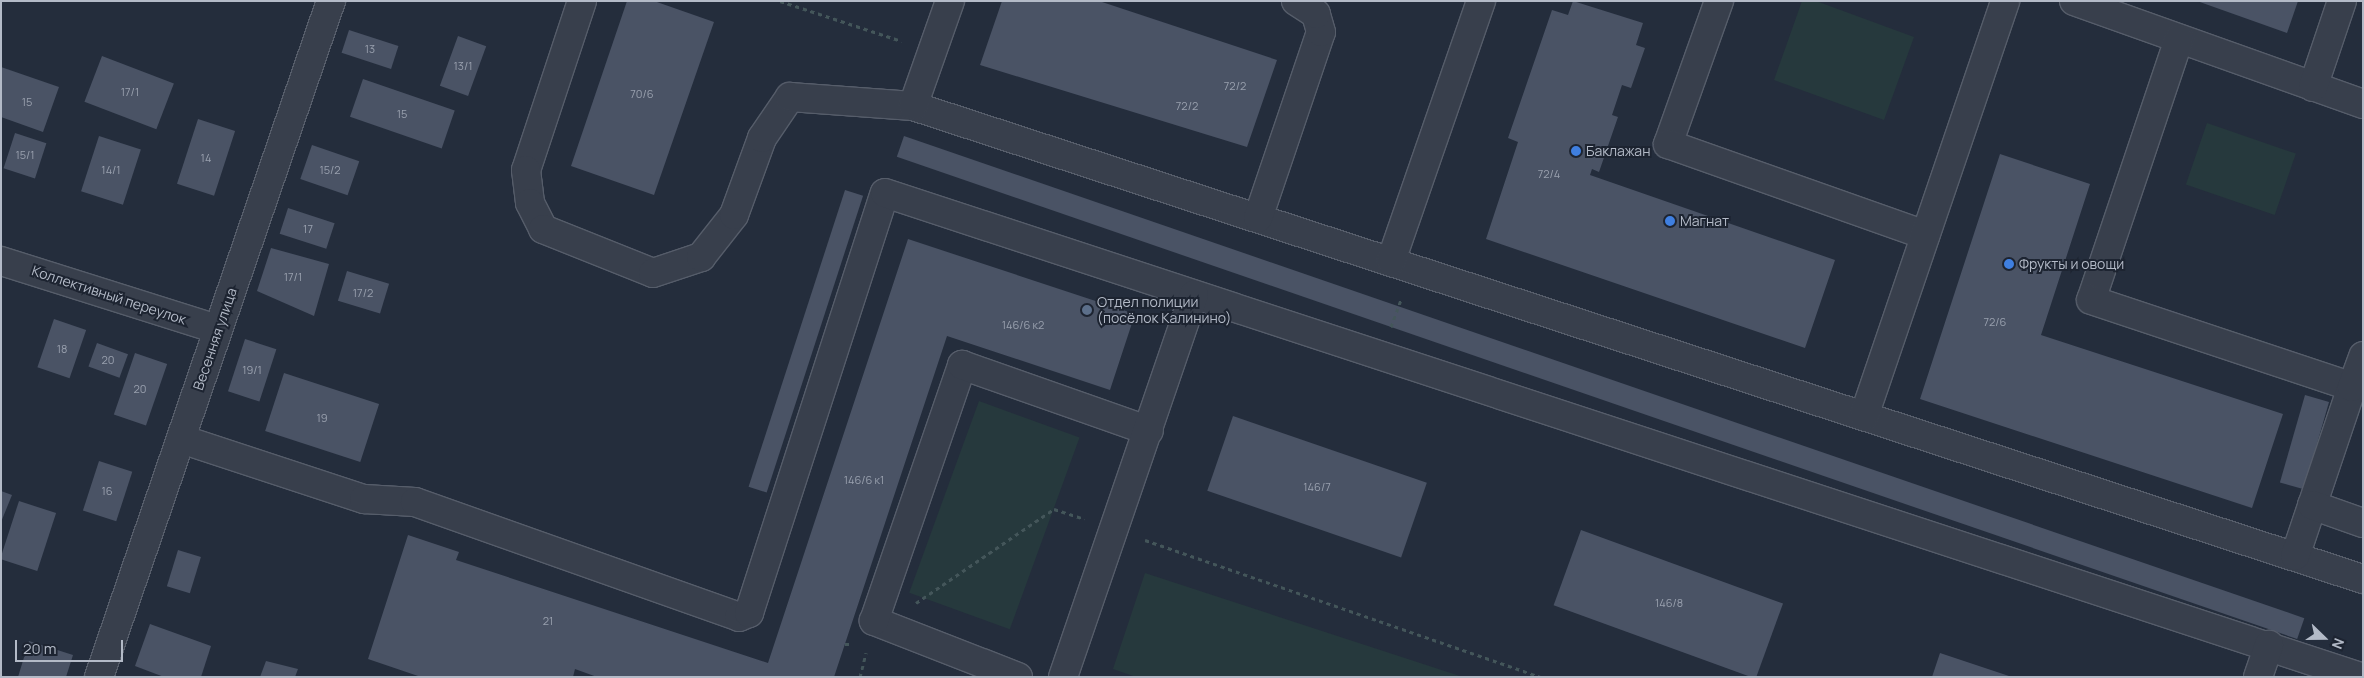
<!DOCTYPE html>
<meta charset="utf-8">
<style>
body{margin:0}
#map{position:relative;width:2364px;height:678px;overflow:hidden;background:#242d3c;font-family:Manrope,sans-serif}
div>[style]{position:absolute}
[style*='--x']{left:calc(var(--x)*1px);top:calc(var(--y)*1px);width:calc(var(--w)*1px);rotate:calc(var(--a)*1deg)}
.green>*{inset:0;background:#26393d;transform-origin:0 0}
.building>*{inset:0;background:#4a5365;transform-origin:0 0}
.path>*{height:3px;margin-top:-1.5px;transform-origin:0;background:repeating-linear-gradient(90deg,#44565a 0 4px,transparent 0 8px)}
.roads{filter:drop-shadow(1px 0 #565d6a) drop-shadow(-1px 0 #565d6a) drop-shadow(0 1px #565d6a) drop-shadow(0 -1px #565d6a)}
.minor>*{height:28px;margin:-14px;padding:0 14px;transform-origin:14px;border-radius:14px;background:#383f4c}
.dots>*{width:14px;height:14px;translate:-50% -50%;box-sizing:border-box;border:2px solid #1d2431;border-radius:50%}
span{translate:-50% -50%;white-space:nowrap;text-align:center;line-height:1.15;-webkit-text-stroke:4px #1d2431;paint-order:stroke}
.number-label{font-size:11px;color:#99a0ae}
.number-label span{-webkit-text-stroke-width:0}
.poi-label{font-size:14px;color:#b3bac7}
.left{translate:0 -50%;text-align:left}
.street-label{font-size:14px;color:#b3bac7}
.frame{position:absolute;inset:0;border:2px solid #b3bac7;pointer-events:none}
.north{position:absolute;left:2299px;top:613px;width:50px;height:50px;-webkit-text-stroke:4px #1d2431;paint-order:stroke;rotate:112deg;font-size:14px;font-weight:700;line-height:20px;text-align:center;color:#b3bac7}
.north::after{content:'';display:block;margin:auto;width:18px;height:22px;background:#b3bac7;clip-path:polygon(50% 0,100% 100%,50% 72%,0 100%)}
.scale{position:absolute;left:15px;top:640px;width:108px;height:22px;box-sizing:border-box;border:2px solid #b3bac7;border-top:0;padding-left:6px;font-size:15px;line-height:18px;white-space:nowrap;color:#b3bac7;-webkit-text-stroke:4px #1d2431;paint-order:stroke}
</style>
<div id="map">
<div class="green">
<div style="clip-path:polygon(1802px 1px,1816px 1px,1914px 37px,1884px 120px,1774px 80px)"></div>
<div style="left:2207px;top:123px;width:94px;height:65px;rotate:19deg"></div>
<div style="left:979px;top:401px;width:107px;height:204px;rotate:20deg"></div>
<div style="clip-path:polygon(1145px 573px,1463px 677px,1136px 677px,1113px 669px)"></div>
</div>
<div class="building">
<div style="clip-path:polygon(627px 1px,654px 1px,714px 22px,654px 195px,571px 166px)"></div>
<div style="clip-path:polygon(1002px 1px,1099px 1px,1277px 60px,1247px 147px,980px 65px)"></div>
<div style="clip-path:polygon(1573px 1px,1643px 23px,1636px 45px,1645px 48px,1631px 88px,1622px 85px,1612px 115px,1618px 117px,1599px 172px,1592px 169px,1590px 175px,1835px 260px,1805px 348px,1486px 239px,1518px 142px,1508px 138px,1552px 10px,1568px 15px)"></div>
<div style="clip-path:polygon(2197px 1px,2298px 1px,2287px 33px)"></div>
<div style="left:349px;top:30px;width:52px;height:24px;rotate:18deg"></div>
<div style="left:458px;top:36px;width:30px;height:53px;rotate:20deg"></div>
<div style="left:102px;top:56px;width:77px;height:49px;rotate:21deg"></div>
<div style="clip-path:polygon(1px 67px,59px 87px,43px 132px,1px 117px)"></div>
<div style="left:363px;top:79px;width:97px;height:40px;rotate:19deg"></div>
<div style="left:198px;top:119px;width:39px;height:68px;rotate:18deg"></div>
<div style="left:15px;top:133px;width:33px;height:37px;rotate:18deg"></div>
<div style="left:99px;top:136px;width:44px;height:58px;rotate:18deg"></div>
<div style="left:904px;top:136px;width:1481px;height:22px;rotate:19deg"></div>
<div style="left:312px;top:145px;width:50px;height:36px;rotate:19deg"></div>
<div style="clip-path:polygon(2000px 154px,2090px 184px,2041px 335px,2283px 414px,2252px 508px,1920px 399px)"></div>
<div style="left:845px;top:190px;width:19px;height:312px;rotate:18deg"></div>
<div style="left:288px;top:208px;width:49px;height:27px;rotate:18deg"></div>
<div style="clip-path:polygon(908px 239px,1135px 314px,1110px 390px,947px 336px,834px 677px,597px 677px,575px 669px,573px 677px,421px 677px,368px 659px,408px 535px,459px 552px,456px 560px,768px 663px)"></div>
<div style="clip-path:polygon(271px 248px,329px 264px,314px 316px,257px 291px)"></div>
<div style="left:347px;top:271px;width:44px;height:31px;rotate:17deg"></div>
<div style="left:54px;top:319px;width:34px;height:51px;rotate:19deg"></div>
<div style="left:245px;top:339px;width:33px;height:55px;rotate:18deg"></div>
<div style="left:97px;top:343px;width:33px;height:25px;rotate:20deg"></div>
<div style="left:135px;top:353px;width:34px;height:65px;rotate:19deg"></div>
<div style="left:284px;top:373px;width:100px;height:61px;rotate:18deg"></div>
<div style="left:2305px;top:395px;width:25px;height:91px;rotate:16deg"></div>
<div style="left:1233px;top:416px;width:205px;height:79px;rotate:19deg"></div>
<div style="left:99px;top:461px;width:35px;height:52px;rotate:18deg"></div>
<div style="clip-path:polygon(1px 491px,12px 495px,1px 522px)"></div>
<div style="left:19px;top:501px;width:39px;height:61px;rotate:18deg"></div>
<div style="left:1581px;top:530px;width:215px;height:80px;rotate:20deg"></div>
<div style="left:178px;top:550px;width:24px;height:38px;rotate:17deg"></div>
<div style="clip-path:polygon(150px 624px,211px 646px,201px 677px,164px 677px,135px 666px)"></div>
<div style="clip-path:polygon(29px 641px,73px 655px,66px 677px,18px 677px)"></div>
<div style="clip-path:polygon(1940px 653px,2009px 676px,2009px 677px,1932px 677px)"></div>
<div style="clip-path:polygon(266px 661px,298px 669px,295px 677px,260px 677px)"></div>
</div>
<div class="path">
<div style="--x:780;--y:1;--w:128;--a:18.2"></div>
<div style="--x:1391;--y:327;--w:29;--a:-70"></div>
<div style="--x:1145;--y:540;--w:419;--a:19.1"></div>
<div style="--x:916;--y:603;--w:167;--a:-34.3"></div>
<div style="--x:1054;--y:509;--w:32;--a:18"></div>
<div style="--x:845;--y:644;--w:7;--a:0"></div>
<div style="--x:860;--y:677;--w:25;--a:-76"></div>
</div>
<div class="roads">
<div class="minor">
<div style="--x:582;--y:1;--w:178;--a:108.3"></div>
<div style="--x:526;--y:170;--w:33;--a:83"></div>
<div style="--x:530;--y:203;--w:29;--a:63"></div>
<div style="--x:543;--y:229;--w:118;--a:21.8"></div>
<div style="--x:653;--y:273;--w:51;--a:-18.4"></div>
<div style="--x:701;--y:257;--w:53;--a:-51.8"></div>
<div style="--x:734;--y:215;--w:82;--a:-70"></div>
<div style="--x:762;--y:138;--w:50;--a:-55.7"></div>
<div style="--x:790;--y:97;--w:123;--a:4.2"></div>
<div style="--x:913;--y:106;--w:1525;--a:18.07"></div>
<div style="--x:1719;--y:1;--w:152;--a:109.6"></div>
<div style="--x:1668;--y:144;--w:273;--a:19.5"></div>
<div style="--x:2074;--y:1;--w:307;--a:19.6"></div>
<div style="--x:2179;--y:39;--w:275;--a:108.6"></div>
<div style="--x:2091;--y:300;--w:275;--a:18.4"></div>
<div style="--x:2352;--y:387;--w:178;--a:108.6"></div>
<div style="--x:2313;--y:87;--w:91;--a:-71.4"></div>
<div style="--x:913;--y:106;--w:111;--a:-70.6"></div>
<div style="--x:1258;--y:218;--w:196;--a:-71.3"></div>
<div style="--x:1321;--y:32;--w:19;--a:-106"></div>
<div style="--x:1316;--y:14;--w:24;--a:-147"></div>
<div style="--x:1;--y:261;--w:226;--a:17.5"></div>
<div style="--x:1391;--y:261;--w:275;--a:-70.9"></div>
<div style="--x:2352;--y:387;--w:33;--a:-70"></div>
<div style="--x:1864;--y:416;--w:438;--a:-71.2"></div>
<div style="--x:181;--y:439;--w:193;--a:18.2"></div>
<div style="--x:364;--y:499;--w:51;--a:3.4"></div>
<div style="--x:415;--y:502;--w:344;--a:19.5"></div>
<div style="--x:739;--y:617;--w:11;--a:-22"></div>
<div style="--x:749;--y:613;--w:441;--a:-72.1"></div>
<div style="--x:885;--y:193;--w:1553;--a:18.16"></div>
<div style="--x:2312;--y:505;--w:54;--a:19.4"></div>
<div style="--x:99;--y:677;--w:715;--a:-71.06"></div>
<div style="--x:1018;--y:677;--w:155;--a:-158.7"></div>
<div style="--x:874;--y:621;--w:271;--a:-71"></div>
<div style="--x:962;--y:365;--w:198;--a:19.4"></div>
<div style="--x:1063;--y:677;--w:404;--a:-71.1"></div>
<div style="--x:2258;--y:677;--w:34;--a:-71"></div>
</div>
</div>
<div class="dots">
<div style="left:1576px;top:151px;background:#3f7fe0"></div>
<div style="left:1670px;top:221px;background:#3f7fe0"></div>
<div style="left:2009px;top:264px;background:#3f7fe0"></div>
<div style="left:1087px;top:310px;background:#5c6f8a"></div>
</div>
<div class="number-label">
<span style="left:370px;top:49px">13</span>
<span style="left:463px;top:66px">13/1</span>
<span style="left:1235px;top:86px">72/2</span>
<span style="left:130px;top:92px">17/1</span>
<span style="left:642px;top:94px">70/6</span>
<span style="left:27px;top:102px">15</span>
<span style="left:1187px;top:106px">72/2</span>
<span style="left:402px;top:114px">15</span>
<span style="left:25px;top:155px">15/1</span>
<span style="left:206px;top:158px">14</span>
<span style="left:111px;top:170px">14/1</span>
<span style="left:330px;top:170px">15/2</span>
<span style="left:1549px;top:174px">72/4</span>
<span style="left:308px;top:229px">17</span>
<span style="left:293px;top:277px">17/1</span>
<span style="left:363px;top:293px">17/2</span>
<span style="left:1995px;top:322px">72/6</span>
<span style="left:1023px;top:325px">146/6 к2</span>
<span style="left:62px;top:349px">18</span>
<span style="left:108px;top:360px">20</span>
<span style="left:252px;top:370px">19/1</span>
<span style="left:140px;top:389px">20</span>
<span style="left:322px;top:418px">19</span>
<span style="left:864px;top:480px">146/6 к1</span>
<span style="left:1317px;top:487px">146/7</span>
<span style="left:107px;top:491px">16</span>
<span style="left:1669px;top:603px">146/8</span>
<span style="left:548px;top:621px">21</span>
</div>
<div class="poi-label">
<span class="left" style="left:1586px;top:151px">Баклажан</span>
<span class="left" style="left:1680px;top:221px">Магнат</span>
<span class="left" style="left:2019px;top:264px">Фрукты и овощи</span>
<span class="left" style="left:1097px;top:310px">Отдел полиции<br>(посёлок Калинино)</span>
</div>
<div class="street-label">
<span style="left:109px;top:295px;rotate:18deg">Коллективный переулок</span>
<span style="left:215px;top:339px;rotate:-71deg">Весенняя улица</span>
</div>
<div class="frame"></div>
<div class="north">N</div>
<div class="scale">20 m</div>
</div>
